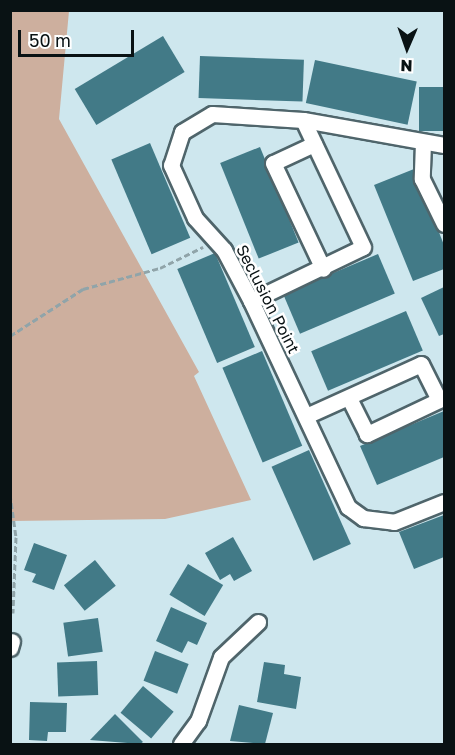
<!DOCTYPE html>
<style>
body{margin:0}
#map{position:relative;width:455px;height:755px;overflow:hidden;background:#cee7ee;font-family:"Golos Text",sans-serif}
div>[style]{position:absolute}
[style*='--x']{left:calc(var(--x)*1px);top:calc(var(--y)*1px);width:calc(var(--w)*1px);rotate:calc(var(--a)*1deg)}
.green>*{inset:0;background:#cdaf9e}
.building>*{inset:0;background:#427a87;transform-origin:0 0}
.path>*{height:3px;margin-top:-1.5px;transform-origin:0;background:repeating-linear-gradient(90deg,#90a4a9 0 6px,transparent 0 9px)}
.roads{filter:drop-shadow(2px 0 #4f656b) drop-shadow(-2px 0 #4f656b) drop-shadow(0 2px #4f656b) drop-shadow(0 -2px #4f656b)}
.minor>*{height:15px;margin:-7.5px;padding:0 7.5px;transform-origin:7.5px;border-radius:7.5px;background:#fff}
span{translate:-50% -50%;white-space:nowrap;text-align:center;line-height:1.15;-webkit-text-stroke:5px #fff;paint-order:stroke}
.street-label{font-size:16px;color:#091214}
.frame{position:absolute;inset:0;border:12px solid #091214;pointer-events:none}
.north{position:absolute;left:377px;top:18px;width:60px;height:60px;-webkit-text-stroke:4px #fff;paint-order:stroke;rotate:182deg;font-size:16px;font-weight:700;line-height:24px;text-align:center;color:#091214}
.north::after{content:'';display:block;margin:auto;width:21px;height:27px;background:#091214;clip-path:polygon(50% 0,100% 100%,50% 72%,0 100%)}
.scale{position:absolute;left:18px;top:30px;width:116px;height:27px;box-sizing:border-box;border:3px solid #091214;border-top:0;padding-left:8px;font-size:18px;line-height:21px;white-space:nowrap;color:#091214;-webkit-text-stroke:4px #fff;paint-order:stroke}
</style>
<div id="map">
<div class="green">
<div style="clip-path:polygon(10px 11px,69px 11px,59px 119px,199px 372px,194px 376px,251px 500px,165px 519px,11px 521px)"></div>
</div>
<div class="building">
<div style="left:163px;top:36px;width:42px;height:103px;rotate:59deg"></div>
<div style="left:200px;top:56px;width:104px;height:42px;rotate:2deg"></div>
<div style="left:315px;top:60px;width:104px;height:44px;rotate:12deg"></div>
<div style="left:419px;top:87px;width:25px;height:44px"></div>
<div style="left:150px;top:143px;width:103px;height:42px;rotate:67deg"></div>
<div style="left:260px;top:147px;width:103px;height:43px;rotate:68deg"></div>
<div style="clip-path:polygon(414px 169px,444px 245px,444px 269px,413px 281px,374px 185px)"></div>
<div style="left:215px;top:253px;width:102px;height:41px;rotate:67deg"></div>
<div style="left:378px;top:254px;width:43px;height:103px;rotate:67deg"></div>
<div style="clip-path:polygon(444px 287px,444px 334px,439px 336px,421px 298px)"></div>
<div style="left:406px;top:311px;width:43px;height:103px;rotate:67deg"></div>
<div style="left:262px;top:351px;width:103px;height:43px;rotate:67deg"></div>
<div style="clip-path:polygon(444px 411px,444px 457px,377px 485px,360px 446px)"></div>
<div style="left:309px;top:450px;width:103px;height:41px;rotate:66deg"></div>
<div style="clip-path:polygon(444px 515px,444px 557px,414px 569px,399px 532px)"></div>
<div style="clip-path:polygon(233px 537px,252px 571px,234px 581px,230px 574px,220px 580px,205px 553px)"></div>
<div style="clip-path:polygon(34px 543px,67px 555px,54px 590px,32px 582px,36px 574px,24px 570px)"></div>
<div style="left:95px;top:560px;width:33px;height:40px;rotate:51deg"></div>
<div style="left:188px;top:564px;width:41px;height:36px;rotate:31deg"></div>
<div style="clip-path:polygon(171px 607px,207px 623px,197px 645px,188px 641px,182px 653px,156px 641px)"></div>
<div style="left:98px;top:618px;width:34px;height:35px;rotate:82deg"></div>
<div style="left:155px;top:651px;width:36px;height:32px;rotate:21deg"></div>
<div style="left:97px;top:661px;width:34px;height:40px;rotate:88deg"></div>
<div style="clip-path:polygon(264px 662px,285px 665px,284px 674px,301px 677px,296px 709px,257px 702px)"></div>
<div style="left:143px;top:686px;width:40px;height:35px;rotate:40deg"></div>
<div style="clip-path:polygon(30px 702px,67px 703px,66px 732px,48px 732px,47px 741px,29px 740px)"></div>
<div style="clip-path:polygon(239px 705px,273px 713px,265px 744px,230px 741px)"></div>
<div style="clip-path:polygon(115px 714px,143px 742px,140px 744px,90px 740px)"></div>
</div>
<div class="path">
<div style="--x:10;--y:336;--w:87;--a:-32.8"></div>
<div style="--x:83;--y:289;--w:80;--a:-15.3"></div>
<div style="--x:160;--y:268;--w:48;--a:-26"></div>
<div style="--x:10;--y:494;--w:43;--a:82.1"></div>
<div style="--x:16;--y:537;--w:76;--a:92.3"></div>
</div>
<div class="roads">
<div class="minor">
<div style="--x:423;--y:142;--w:37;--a:92"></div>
<div style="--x:422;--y:179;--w:50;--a:63.9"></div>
<div style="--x:314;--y:144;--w:45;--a:155.1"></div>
<div style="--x:273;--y:163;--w:117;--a:64.7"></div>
<div style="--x:444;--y:145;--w:143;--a:-169.9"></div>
<div style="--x:303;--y:120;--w:91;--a:-176.2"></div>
<div style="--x:212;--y:114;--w:35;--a:149"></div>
<div style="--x:182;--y:132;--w:35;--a:108"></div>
<div style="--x:171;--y:165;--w:58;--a:65.6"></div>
<div style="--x:195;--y:218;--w:43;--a:47.8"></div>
<div style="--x:224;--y:250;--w:58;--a:62.1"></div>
<div style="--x:251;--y:301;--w:228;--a:64.8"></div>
<div style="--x:348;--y:507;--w:19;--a:36"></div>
<div style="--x:363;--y:518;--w:31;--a:7"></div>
<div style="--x:394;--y:522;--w:54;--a:-21.8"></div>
<div style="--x:251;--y:301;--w:124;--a:-25.7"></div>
<div style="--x:363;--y:247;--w:140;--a:-115.3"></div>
<div style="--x:306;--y:416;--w:126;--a:-24.3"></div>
<div style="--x:421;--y:364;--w:40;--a:63.4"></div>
<div style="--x:439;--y:400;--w:80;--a:154.7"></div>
<div style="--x:367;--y:434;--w:40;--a:-116.6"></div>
<div style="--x:10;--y:648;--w:7;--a:-74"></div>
<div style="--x:181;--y:744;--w:29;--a:-54"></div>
<div style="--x:198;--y:721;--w:68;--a:-70.2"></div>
<div style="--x:221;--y:657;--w:51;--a:-43.4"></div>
</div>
</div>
<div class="street-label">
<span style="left:268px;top:299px;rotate:63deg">Seclusion Point</span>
</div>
<div class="frame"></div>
<div class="north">N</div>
<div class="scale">50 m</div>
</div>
